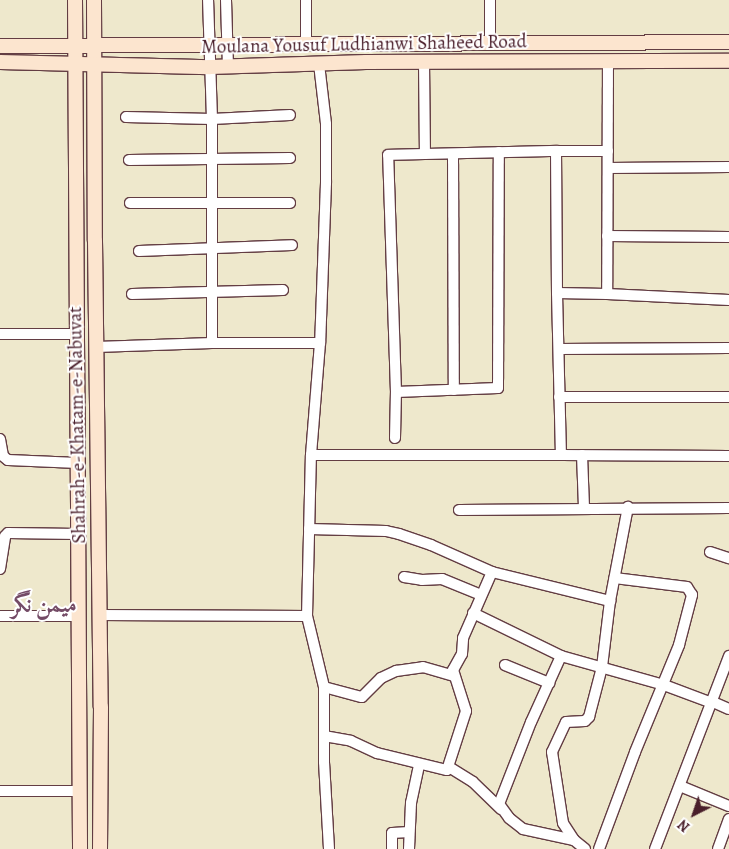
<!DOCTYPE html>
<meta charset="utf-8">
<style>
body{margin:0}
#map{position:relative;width:729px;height:849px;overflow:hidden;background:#eee8cc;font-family:Alegreya,Amiri,serif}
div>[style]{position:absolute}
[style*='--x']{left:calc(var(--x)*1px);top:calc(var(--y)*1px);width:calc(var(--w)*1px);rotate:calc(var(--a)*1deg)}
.roads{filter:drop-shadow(1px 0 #633d43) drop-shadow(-1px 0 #633d43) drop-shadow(0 1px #633d43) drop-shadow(0 -1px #633d43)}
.street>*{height:10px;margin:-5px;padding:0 5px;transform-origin:5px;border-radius:5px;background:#fff}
.secondary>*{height:14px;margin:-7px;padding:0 7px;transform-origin:7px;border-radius:7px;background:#fce5cf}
span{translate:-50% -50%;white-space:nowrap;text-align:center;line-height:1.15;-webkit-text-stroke:4px #fff;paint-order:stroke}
.street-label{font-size:19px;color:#4a1f2b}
.district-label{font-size:24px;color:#744b66;font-weight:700}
.north{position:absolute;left:669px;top:789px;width:50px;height:50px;-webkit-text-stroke:4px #fff;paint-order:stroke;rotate:221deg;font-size:14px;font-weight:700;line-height:20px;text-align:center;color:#4a1f2b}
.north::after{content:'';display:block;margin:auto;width:18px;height:22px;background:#4a1f2b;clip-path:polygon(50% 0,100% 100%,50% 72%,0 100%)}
</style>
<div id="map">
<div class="roads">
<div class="street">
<div style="--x:226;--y:0;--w:67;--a:88.3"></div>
<div style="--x:306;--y:0;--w:45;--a:90"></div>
<div style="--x:490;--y:44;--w:44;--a:-90"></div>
<div style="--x:608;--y:61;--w:233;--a:90.2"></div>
<div style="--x:607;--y:294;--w:50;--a:-178.9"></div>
<div style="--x:557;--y:293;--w:162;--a:88.6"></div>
<div style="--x:561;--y:455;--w:168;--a:0.3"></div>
<div style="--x:424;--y:62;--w:92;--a:89.4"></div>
<div style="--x:319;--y:64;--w:60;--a:83.3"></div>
<div style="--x:326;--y:124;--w:59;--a:90"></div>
<div style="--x:326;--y:183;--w:160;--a:92.1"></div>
<div style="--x:126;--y:117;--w:86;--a:1.3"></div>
<div style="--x:212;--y:119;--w:78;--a:-2.9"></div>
<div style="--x:453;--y:154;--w:236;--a:89.8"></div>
<div style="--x:129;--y:160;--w:161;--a:-0.7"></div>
<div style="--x:608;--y:168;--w:121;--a:-0.5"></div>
<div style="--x:130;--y:203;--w:160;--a:0"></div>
<div style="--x:607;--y:236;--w:122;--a:0.5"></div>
<div style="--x:139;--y:251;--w:153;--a:-2.2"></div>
<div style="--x:557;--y:293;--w:142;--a:-90.4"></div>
<div style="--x:556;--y:151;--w:52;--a:0"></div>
<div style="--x:132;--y:294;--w:151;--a:-1.5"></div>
<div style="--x:607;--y:294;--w:122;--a:2.8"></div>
<div style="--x:0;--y:334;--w:78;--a:0"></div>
<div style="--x:212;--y:343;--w:108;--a:0"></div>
<div style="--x:320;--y:343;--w:112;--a:94.6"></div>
<div style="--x:311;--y:455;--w:250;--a:0"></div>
<div style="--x:96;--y:347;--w:116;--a:-2"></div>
<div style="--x:212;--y:343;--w:224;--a:-90"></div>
<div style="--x:212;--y:119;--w:119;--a:-91.9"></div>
<div style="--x:559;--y:349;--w:170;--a:-0.3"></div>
<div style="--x:396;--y:392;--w:102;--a:-2.2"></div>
<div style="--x:498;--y:388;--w:236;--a:-89.8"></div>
<div style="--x:559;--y:397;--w:170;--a:0"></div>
<div style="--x:395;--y:438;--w:46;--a:-88.8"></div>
<div style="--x:396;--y:392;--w:237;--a:-91.9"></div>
<div style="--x:388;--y:155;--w:168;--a:-1.4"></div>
<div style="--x:0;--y:439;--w:17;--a:80"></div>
<div style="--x:3;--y:456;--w:6;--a:39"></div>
<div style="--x:8;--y:460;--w:70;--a:2.5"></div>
<div style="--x:582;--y:455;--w:52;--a:87.8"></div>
<div style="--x:459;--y:510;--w:270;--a:-0.4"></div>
<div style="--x:309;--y:529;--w:77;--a:1.5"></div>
<div style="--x:386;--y:531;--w:13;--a:13"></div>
<div style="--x:399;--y:534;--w:34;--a:19"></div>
<div style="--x:431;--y:545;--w:67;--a:23.9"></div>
<div style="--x:492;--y:572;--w:122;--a:13.8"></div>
<div style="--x:710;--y:552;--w:20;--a:18"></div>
<div style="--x:0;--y:569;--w:33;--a:-81"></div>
<div style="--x:5;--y:536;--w:4;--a:-45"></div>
<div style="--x:8;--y:533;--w:70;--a:0.8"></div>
<div style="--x:404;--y:577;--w:18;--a:9"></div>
<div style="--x:422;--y:580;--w:20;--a:-3"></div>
<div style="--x:442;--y:579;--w:42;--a:22.3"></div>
<div style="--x:473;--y:613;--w:98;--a:26"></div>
<div style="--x:561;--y:656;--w:107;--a:15.7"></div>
<div style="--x:664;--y:685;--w:51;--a:20.6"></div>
<div style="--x:100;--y:615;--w:207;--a:0.3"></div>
<div style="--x:307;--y:616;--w:161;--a:-88.6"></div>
<div style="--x:0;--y:616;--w:79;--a:0"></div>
<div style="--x:307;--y:616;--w:73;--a:76.5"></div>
<div style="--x:324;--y:687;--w:75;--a:90"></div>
<div style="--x:324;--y:762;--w:87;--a:86.7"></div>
<div style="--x:561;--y:656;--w:72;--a:114.4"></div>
<div style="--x:531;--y:722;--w:88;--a:111.3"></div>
<div style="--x:499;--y:804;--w:17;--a:54"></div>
<div style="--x:509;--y:818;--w:18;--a:38"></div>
<div style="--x:523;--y:829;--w:52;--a:12.2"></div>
<div style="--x:505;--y:665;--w:48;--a:22.2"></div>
<div style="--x:324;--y:687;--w:39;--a:15"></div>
<div style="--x:362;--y:697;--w:27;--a:-45"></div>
<div style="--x:381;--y:678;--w:17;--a:-25"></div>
<div style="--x:396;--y:671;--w:27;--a:-8"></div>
<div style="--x:423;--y:667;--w:32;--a:16"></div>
<div style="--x:713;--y:702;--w:17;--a:24"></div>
<div style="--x:324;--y:736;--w:27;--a:10"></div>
<div style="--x:351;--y:741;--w:29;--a:25"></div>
<div style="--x:377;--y:753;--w:72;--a:13.7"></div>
<div style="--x:447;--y:770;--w:62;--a:-72.1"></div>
<div style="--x:466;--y:711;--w:43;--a:-107.6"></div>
<div style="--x:453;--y:670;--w:18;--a:-61"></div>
<div style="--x:462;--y:654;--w:16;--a:-86"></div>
<div style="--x:463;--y:638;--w:72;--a:-66.3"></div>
<div style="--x:449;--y:767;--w:28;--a:32"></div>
<div style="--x:473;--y:782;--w:39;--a:44"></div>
<div style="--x:680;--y:786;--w:53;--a:22.2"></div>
<div style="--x:0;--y:791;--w:79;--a:0"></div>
<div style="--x:392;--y:849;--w:16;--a:-90"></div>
<div style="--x:392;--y:833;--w:17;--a:-3"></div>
<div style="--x:409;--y:849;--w:46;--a:-87.5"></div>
<div style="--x:411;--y:803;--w:40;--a:-78"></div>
<div style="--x:585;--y:849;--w:14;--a:-141"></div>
<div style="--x:574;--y:840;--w:20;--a:-123"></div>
<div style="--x:563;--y:823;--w:72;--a:-98.8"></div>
<div style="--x:552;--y:752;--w:33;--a:-65"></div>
<div style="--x:566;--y:722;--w:19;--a:-3"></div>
<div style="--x:585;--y:721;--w:6;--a:-45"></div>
<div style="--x:589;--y:717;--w:52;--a:-75.4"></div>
<div style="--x:602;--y:667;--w:66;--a:-83.1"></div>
<div style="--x:610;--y:601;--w:96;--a:-79.2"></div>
<div style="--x:599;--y:849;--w:103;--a:-69.6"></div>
<div style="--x:635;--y:752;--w:116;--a:-67.6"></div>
<div style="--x:679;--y:645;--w:52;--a:-75.4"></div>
<div style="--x:692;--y:595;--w:9;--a:-122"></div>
<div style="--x:687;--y:587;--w:73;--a:-172.9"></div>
<div style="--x:655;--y:849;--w:207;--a:-69"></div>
<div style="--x:718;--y:849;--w:32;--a:-70"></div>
</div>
<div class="secondary">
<div style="--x:75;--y:0;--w:849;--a:89.66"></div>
<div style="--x:94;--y:0;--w:241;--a:89.8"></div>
<div style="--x:95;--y:241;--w:466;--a:89.3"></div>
<div style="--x:101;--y:707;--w:142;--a:90.4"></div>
<div style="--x:0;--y:46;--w:729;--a:-0.31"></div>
<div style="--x:0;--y:62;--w:210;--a:1.4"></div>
<div style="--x:210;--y:67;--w:156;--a:-1.8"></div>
<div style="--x:366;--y:62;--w:363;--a:-0.2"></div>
</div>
</div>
<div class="street-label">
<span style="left:364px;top:45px;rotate:-1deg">Moulana Yousuf Ludhianwi Shaheed Road</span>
<span style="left:78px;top:425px;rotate:-91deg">Shahrah-e-Khatam-e-Nabuvat</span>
</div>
<div class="district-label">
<span style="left:44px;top:605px">میمن نگر</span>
</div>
<div class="north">N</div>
</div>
